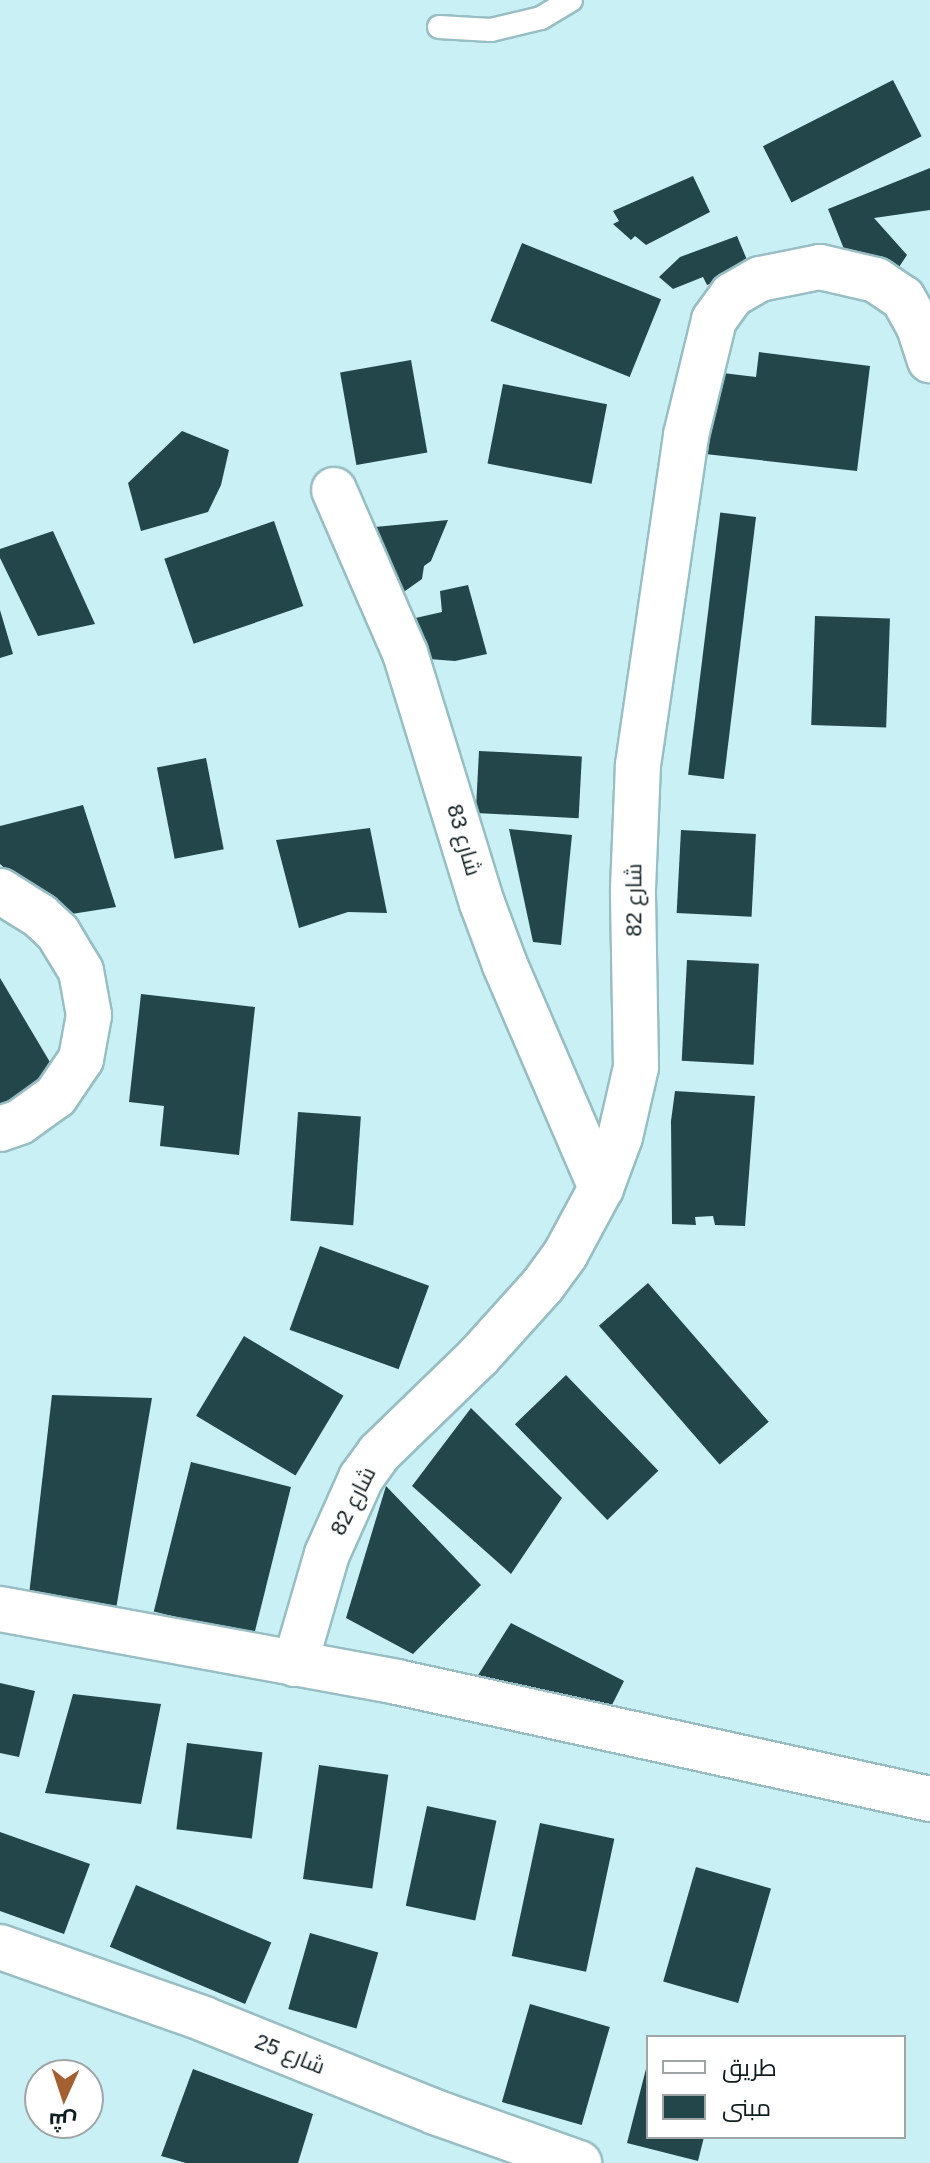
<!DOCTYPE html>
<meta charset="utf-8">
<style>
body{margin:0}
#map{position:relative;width:930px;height:2163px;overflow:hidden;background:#c8f0f5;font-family:Helvetica,Cairo,sans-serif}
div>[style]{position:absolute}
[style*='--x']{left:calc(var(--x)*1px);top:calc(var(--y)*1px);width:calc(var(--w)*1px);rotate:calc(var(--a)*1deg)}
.building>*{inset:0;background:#23464b;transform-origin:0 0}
.roads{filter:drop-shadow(2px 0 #98bec4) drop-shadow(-2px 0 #98bec4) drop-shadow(0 2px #98bec4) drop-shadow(0 -2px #98bec4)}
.service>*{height:22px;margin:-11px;padding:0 11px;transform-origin:11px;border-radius:11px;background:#fff}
.minor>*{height:44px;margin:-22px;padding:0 22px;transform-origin:22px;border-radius:22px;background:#fff}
span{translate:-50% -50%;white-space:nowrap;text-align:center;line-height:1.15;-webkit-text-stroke:8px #fff;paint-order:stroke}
.street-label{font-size:22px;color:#0e1d1f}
.legend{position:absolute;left:646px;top:2035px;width:260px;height:104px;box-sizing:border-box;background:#fff;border:2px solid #9fa5a5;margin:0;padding:10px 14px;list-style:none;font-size:24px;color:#0e1d1f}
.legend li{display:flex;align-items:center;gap:16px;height:40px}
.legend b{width:40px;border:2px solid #9fa5a5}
.north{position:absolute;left:24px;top:2059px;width:80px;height:80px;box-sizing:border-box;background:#fff;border:2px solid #9fa5a5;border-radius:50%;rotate:183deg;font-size:22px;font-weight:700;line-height:32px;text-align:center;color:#0e1d1f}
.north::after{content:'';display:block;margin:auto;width:28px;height:36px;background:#a46031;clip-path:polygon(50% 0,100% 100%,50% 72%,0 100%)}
</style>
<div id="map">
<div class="building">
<div style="left:893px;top:80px;width:63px;height:146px;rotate:63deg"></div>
<div style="clip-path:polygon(930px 168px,930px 210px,874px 218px,907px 255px,897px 270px,844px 249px,828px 209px)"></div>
<div style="clip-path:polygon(693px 176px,710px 212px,646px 245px,635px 236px,631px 240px,613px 224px,619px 221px,613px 211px)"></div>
<div style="clip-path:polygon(737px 236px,750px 267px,707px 285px,703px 277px,673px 289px,659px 277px,680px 257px)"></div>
<div style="left:522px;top:243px;width:150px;height:84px;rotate:22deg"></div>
<div style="clip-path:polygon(759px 352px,870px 366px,857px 471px,696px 453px,706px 371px,756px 377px)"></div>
<div style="left:411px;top:360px;width:94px;height:72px;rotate:80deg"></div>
<div style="left:503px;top:384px;width:106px;height:81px;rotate:11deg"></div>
<div style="clip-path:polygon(182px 431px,229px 450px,221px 485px,208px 512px,141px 531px,128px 483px)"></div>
<div style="left:756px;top:517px;width:264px;height:36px;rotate:97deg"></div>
<div style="clip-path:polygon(448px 520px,431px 561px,424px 566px,422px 579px,398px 596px,375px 527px)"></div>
<div style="left:274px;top:521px;width:90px;height:116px;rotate:71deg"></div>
<div style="clip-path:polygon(53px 531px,95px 624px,38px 636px,0 558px,0 549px)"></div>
<div style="clip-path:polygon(468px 585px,487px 654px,455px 661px,429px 659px,411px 619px,442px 612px,440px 591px)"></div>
<div style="clip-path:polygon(0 610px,13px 654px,0 658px)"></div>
<div style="left:815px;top:616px;width:75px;height:109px;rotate:2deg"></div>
<div style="left:479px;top:751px;width:103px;height:62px;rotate:3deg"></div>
<div style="left:206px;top:758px;width:93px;height:50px;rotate:79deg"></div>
<div style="clip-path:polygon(83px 805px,116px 907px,59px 916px,0 864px,0 826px)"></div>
<div style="clip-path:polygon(370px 828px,387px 913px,348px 912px,299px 928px,276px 840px)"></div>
<div style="clip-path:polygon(509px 829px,572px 835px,561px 945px,533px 942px)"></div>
<div style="left:681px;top:830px;width:75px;height:83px;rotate:3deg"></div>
<div style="left:687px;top:960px;width:72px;height:101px;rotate:3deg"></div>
<div style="clip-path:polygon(0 978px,60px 1079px,0 1114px)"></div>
<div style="clip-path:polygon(141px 994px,255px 1007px,239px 1155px,160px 1146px,164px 1106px,129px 1102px)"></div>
<div style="clip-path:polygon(675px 1091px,755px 1096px,745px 1226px,715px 1225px,713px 1216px,695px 1217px,696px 1225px,672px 1224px,671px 1121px)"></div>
<div style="left:298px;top:1112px;width:63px;height:109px;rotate:4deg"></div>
<div style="left:320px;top:1246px;width:116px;height:89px;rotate:20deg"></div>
<div style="left:648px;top:1283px;width:184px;height:65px;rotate:49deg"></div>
<div style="left:244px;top:1336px;width:116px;height:93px;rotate:31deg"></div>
<div style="left:566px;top:1375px;width:133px;height:71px;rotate:46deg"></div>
<div style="clip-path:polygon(52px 1395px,152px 1398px,116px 1609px,29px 1595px)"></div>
<div style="clip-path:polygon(471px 1408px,562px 1498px,511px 1574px,412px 1486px)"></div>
<div style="left:191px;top:1462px;width:103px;height:154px;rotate:14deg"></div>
<div style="clip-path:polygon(386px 1486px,481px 1585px,413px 1654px,346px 1618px)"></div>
<div style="clip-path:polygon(511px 1623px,624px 1681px,606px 1717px,470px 1688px)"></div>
<div style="clip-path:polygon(0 1683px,35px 1691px,19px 1757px,0 1753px)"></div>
<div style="clip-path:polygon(73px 1694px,161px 1704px,141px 1804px,45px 1793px)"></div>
<div style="left:187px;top:1743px;width:76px;height:87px;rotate:7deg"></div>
<div style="left:319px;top:1765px;width:70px;height:115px;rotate:8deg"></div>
<div style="left:427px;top:1806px;width:71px;height:102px;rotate:12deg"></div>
<div style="left:540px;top:1823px;width:76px;height:136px;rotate:12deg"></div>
<div style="clip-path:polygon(0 1832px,90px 1864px,64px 1934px,0 1911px)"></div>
<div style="left:696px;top:1867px;width:78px;height:119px;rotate:16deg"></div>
<div style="left:136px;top:1885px;width:147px;height:67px;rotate:23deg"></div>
<div style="left:310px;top:1933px;width:71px;height:79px;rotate:16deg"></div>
<div style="left:530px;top:2004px;width:83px;height:102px;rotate:16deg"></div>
<div style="clip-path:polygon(647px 2065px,648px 2137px,704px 2137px,698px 2161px,627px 2143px)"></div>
<div style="clip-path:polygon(193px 2069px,313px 2114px,298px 2163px,186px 2163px,161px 2156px)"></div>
</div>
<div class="roads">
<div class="service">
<div style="--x:439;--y:27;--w:52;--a:3.3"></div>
<div style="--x:491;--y:30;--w:51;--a:-13.5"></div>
<div style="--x:541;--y:18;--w:35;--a:-31"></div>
</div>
<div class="minor">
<div style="--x:334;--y:490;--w:178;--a:66.5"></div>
<div style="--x:405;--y:653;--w:262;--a:72.9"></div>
<div style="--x:482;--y:903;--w:66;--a:69.6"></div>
<div style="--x:505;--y:965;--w:243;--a:66.7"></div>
<div style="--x:0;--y:891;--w:47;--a:32"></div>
<div style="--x:40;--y:916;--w:25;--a:43"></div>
<div style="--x:58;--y:933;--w:44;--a:58.8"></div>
<div style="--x:81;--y:971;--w:45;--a:79.7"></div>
<div style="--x:89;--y:1015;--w:45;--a:100.3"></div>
<div style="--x:81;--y:1059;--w:45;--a:124"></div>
<div style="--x:56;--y:1096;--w:44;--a:144.2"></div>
<div style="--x:20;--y:1122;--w:21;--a:161"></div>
<div style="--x:0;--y:1609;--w:404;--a:10.4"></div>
<div style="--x:397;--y:1682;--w:546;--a:12.38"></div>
<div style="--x:295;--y:1664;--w:115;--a:-73.8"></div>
<div style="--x:327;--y:1554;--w:83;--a:-65.9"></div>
<div style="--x:361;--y:1478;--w:31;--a:-54"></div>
<div style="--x:379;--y:1453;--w:139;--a:-44.1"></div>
<div style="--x:479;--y:1356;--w:96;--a:-48"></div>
<div style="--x:543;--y:1285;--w:39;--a:-54"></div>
<div style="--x:566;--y:1253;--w:74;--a:-61.7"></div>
<div style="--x:601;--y:1188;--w:54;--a:-69.6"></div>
<div style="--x:620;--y:1137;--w:72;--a:-77.1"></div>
<div style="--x:636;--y:1067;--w:178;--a:-91"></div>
<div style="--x:633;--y:889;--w:124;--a:-87.7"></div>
<div style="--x:638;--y:765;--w:333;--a:-81.7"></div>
<div style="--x:686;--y:435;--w:118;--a:-76.3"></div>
<div style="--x:714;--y:320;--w:31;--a:-54"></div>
<div style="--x:732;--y:295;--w:32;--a:-30"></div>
<div style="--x:760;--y:279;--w:61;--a:-11.3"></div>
<div style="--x:820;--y:267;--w:57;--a:13.1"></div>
<div style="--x:876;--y:280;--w:32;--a:34"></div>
<div style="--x:903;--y:298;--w:33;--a:61"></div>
<div style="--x:919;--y:327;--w:35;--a:72"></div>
<div style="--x:0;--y:1947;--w:216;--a:19.4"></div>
<div style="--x:204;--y:2019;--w:249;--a:21.9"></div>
<div style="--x:435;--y:2112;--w:153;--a:19.5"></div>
</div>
</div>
<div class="street-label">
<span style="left:464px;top:840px;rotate:74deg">شارع 83</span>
<span style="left:634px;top:900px;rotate:-90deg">شارع 82</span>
<span style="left:353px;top:1501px;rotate:-63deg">شارع 82</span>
<span style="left:290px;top:2054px;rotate:22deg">شارع 25</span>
</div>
<ul class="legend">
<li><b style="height:10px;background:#fff"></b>طريق</li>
<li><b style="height:22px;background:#23464b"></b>مبنى</li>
</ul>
<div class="north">ش</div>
</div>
